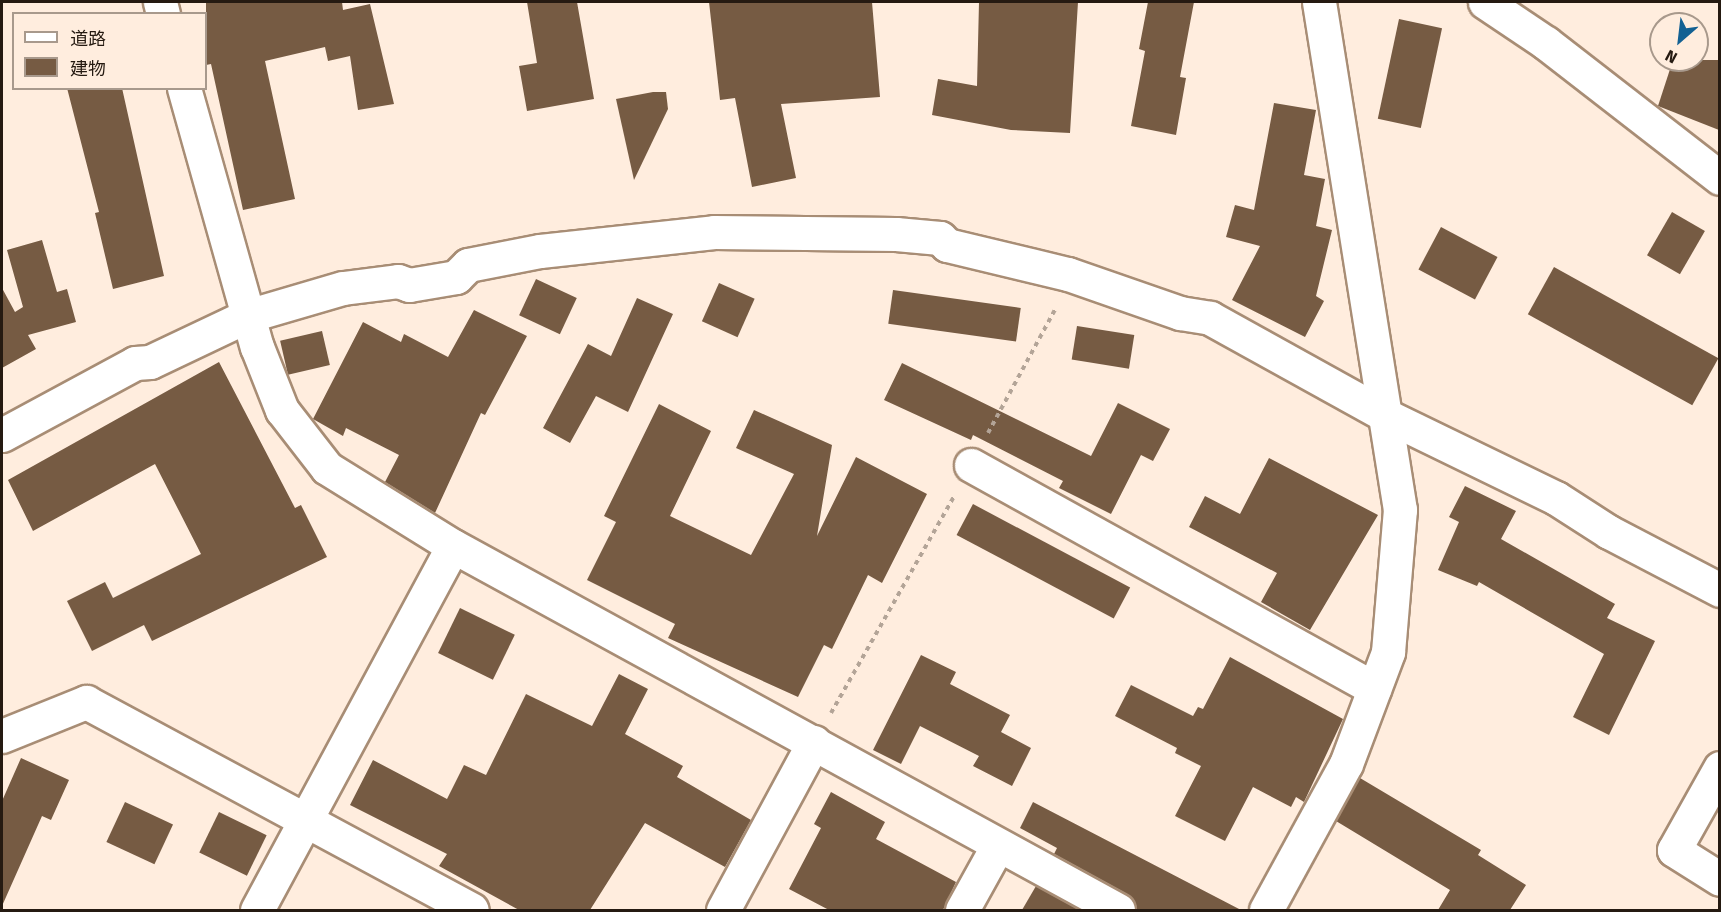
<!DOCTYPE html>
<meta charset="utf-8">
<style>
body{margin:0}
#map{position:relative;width:1721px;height:912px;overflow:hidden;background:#ffedde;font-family:"Fira Sans","Noto Sans JP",sans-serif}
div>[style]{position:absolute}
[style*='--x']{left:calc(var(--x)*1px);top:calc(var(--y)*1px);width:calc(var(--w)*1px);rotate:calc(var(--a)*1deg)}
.building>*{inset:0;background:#765b43;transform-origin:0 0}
.path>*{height:4px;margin-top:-2px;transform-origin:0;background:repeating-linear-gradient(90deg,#b3a497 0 4.5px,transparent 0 9px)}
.roads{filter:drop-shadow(2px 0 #a88d75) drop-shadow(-2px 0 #a88d75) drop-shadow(0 2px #a88d75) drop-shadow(0 -2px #a88d75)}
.minor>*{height:33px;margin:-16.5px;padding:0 16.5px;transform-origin:16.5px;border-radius:16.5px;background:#fff}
span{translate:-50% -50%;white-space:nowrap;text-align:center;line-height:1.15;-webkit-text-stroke:6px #ffedde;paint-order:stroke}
.frame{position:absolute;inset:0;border:3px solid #251a11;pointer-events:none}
.legend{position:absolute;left:12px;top:12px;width:195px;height:78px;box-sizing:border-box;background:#ffedde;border:2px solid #a8998c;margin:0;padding:8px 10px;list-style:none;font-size:18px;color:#251a11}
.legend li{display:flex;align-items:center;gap:12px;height:30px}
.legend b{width:30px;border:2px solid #a8998c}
.north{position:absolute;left:1649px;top:12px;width:60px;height:60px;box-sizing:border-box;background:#ffedde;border:2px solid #a8998c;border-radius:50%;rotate:208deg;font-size:16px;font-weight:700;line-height:24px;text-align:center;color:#251a11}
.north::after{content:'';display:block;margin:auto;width:21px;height:27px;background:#136193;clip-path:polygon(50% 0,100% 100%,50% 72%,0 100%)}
</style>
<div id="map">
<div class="building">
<div style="clip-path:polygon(206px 2px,342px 2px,343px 10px,370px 4px,394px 104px,358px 110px,350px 56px,328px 61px,325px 47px,265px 61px,295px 199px,243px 210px,211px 64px,206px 65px)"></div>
<div style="clip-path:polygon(527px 2px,577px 2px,594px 99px,527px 111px,519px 66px,537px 63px)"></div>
<div style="clip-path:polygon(709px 2px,872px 2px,880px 97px,781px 104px,796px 178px,752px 187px,735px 98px,720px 100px)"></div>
<div style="clip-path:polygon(979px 2px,1078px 2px,1070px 133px,1011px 130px,932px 115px,938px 79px,977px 86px)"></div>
<div style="clip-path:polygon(1148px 2px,1194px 2px,1180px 77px,1186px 78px,1176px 135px,1131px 126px,1145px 51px,1139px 49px)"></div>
<div style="left:1399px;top:19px;width:44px;height:102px;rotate:12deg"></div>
<div style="clip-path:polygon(1673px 60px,1719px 60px,1719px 130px,1658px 106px)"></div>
<div style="clip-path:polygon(67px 88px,122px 88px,164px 276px,113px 289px,95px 213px,99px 212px)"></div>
<div style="clip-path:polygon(653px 92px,666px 92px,668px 109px,634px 180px,616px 99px)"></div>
<div style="clip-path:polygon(1274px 103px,1316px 110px,1304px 175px,1325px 179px,1316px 226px,1332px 230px,1316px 296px,1324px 301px,1305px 337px,1232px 300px,1260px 246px,1226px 237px,1235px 205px,1254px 210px)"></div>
<div style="left:1672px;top:212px;width:38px;height:50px;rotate:30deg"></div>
<div style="left:1441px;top:227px;width:64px;height:48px;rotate:28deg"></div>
<div style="clip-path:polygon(42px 240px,57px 292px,67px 289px,76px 322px,28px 335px,36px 349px,2px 368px,2px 288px,15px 312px,23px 307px,7px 250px)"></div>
<div style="left:1554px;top:267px;width:188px;height:54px;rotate:29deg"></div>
<div style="left:536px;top:279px;width:45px;height:40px;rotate:25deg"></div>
<div style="left:719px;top:283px;width:39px;height:42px;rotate:24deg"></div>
<div style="left:893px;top:290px;width:129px;height:34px;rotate:8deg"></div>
<div style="clip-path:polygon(637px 298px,673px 314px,628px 412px,596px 396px,570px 443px,543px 428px,588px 344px,611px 356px)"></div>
<div style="clip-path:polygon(474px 310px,527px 336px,485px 415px,481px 413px,435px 513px,385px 482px,399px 455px,346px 428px,343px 436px,313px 419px,363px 322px,401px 342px,404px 334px,448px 357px)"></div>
<div style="left:1077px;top:326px;width:58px;height:34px;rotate:9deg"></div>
<div style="left:322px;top:331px;width:35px;height:43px;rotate:77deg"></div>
<div style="clip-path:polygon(219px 362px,295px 508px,301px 505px,327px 557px,152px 641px,144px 625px,92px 651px,67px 601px,105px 582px,113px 598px,201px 554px,155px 464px,33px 531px,8px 480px)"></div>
<div style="clip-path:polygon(902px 363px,1091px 456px,1118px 403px,1170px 429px,1153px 461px,1141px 455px,1111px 514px,1059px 488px,1063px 481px,973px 435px,971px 440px,884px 400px)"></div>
<div style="clip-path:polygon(659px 404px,711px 431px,670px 516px,751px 555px,794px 474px,736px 448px,754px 410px,832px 445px,817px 536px,856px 457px,927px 494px,882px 583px,868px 575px,832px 649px,824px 645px,798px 697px,668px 638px,675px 624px,587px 580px,616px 522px,604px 516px)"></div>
<div style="clip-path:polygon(1269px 458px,1378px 515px,1310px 630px,1261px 602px,1277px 573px,1189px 527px,1205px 496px,1240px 514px)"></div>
<div style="clip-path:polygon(1465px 486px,1516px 511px,1501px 539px,1615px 604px,1607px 618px,1655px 641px,1609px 735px,1573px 717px,1604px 654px,1479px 582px,1477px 586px,1438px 570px,1459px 522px,1449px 517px)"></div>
<div style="left:973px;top:504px;width:178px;height:35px;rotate:28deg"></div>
<div style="left:460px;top:608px;width:61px;height:50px;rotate:26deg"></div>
<div style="clip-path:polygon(921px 655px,956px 672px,950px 684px,1010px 715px,1001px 732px,1031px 748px,1012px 786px,973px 766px,979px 756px,920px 726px,901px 764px,873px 750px)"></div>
<div style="clip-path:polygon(1230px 657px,1343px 719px,1304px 802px,1296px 797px,1291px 807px,1253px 787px,1225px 841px,1175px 816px,1201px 766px,1175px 753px,1177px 748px,1115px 716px,1131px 685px,1193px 716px,1198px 707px,1203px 709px)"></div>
<div style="clip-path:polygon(619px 674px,648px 689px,625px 734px,683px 766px,677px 777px,751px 820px,725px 867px,645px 823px,590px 910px,519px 910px,439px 866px,447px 854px,350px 805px,373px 760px,447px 799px,464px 765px,486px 775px,526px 694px,592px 726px)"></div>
<div style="clip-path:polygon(21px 758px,69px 780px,51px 820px,42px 816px,2px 906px,2px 801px)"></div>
<div style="clip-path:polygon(1360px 778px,1481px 850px,1478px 855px,1526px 885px,1510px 910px,1438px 910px,1450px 890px,1336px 821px)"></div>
<div style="clip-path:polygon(831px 792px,885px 822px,876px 839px,956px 882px,943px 910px,829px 910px,789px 889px,821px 828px,814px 824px)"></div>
<div style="left:125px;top:802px;width:53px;height:44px;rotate:25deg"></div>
<div style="clip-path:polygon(1033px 802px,1241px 910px,1137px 910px,1127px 894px,1054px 854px,1057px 848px,1020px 828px)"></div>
<div style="left:219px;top:812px;width:53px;height:45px;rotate:26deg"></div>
<div style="clip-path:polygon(1036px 886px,1080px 910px,1022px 910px)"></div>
</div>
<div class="path">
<div style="--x:988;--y:433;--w:142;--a:-61.5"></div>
<div style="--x:831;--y:713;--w:251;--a:-60.4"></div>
</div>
<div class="roads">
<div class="minor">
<div style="--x:160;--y:2;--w:12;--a:76"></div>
<div style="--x:1485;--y:2;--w:73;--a:33.9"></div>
<div style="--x:1546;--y:43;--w:220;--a:37.8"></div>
<div style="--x:184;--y:88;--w:269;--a:74.3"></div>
<div style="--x:257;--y:347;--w:68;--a:68.4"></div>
<div style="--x:282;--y:410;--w:73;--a:52.2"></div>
<div style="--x:327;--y:468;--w:148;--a:31.8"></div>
<div style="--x:453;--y:546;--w:758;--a:28.69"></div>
<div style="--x:2;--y:435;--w:151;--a:-28.4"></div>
<div style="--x:135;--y:363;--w:15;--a:-4"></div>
<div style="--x:150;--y:362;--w:107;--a:-25.4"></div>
<div style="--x:247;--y:316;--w:100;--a:-16.3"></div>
<div style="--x:343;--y:288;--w:55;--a:-7.3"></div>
<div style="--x:398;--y:281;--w:12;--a:20"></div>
<div style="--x:409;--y:285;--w:48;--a:-9.7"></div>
<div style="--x:456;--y:277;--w:17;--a:-45"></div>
<div style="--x:468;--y:265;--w:73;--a:-11"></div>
<div style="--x:540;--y:251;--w:175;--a:-6.2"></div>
<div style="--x:714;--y:232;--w:182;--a:0.6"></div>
<div style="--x:896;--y:234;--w:44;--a:5.2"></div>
<div style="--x:940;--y:238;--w:10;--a:45"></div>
<div style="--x:947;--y:245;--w:124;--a:13.5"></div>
<div style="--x:1068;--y:274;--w:119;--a:19.2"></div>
<div style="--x:1180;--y:313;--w:30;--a:9"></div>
<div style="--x:1210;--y:318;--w:202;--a:29"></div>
<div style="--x:1387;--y:416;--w:188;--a:25.9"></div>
<div style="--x:1556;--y:498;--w:63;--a:32.7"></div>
<div style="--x:1609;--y:532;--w:125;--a:27.6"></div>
<div style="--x:971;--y:465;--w:461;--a:29"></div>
<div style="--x:2;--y:736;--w:91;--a:-22"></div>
<div style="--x:86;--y:702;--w:438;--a:28.3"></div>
<div style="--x:1720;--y:768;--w:94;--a:119.3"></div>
<div style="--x:1674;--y:850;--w:54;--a:32.2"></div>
<div style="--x:257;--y:910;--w:413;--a:-61.7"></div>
<div style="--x:723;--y:910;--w:191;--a:-61.6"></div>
<div style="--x:962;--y:910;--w:74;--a:-61"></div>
<div style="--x:1266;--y:910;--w:166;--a:-61.3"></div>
<div style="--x:1346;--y:764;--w:120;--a:-69.4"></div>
<div style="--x:1388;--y:652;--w:143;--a:-85.2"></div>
<div style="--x:1400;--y:510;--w:514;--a:-99.06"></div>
</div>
</div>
<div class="frame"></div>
<ul class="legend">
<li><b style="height:8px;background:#fff"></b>道路</li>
<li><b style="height:16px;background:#765b43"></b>建物</li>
</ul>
<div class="north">N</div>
</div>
